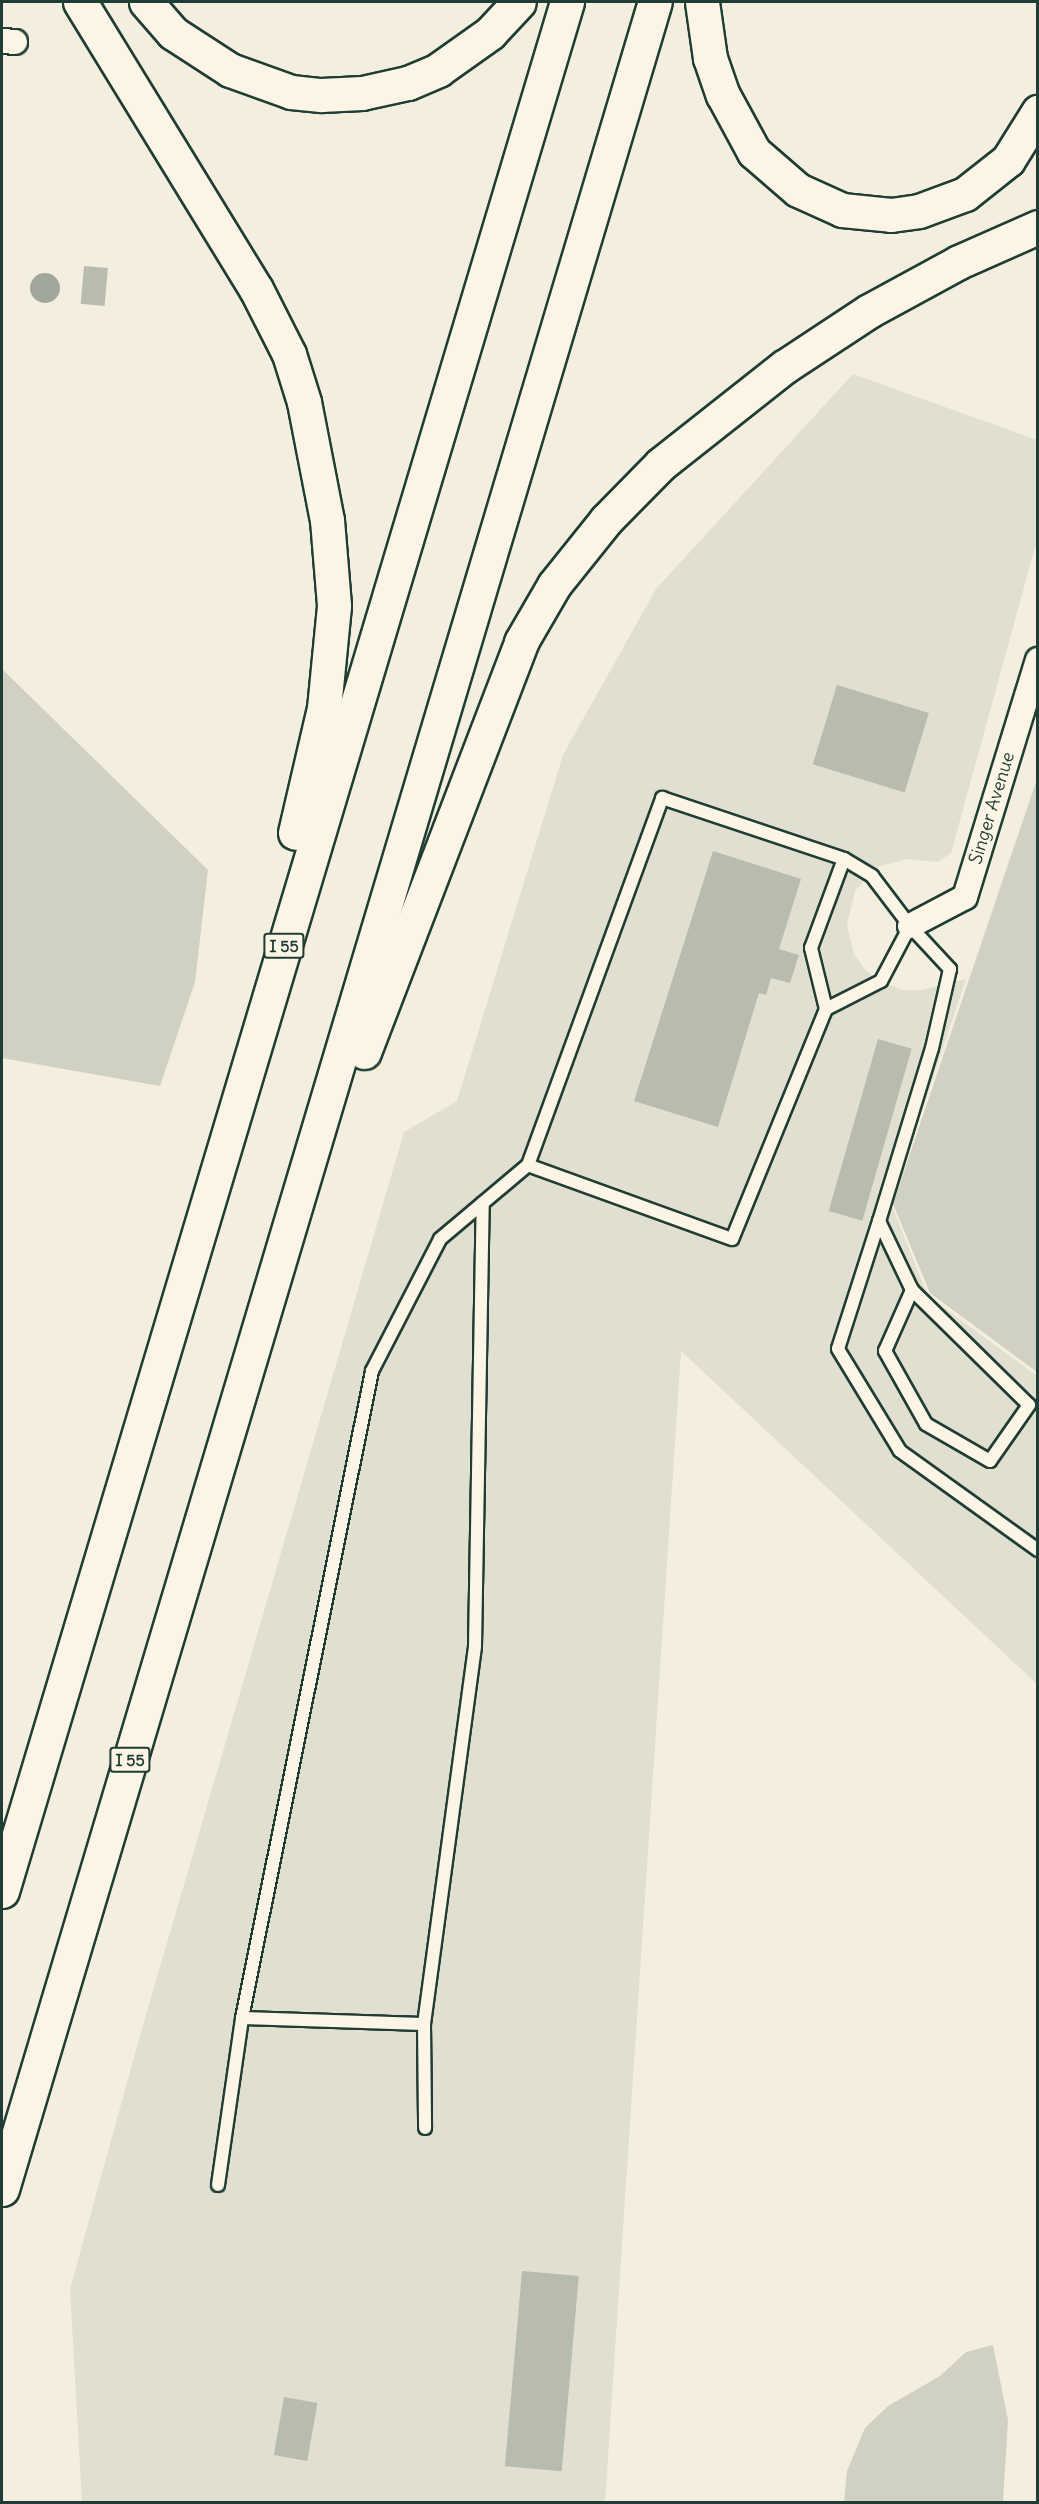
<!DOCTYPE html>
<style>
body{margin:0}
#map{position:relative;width:1039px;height:2504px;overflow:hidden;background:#f3eede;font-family:Delius,sans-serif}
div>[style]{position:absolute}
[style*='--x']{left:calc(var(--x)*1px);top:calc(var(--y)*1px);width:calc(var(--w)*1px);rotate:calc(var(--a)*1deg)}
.built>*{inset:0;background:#e1dfd0}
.green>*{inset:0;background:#d0d1c2}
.water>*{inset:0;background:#a0a89b}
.round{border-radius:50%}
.building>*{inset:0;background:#b8bcae;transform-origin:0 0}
.roads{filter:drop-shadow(2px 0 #1f3d34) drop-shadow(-2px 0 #1f3d34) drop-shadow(0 2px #1f3d34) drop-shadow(0 -2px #1f3d34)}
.lane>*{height:12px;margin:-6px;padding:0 6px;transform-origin:6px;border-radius:6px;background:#fcf5e5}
.street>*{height:24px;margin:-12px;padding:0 12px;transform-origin:12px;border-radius:12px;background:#fcf5e5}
.highway>*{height:33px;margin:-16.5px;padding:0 16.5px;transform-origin:16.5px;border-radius:16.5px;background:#fcf5e5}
span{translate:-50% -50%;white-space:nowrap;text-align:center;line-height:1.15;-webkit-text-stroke:5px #fcf5e5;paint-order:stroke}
.shield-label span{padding:2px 4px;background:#fcf5e5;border:2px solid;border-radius:4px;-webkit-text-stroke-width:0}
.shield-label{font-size:16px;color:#1f3d34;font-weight:700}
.street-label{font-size:18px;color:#1f3d34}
.frame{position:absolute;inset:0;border:3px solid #1f3d34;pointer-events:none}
</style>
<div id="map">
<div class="built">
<div style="clip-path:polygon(853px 374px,1037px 440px,1037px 540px,951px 853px,938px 862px,907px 859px,877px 867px,855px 891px,847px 925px,854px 954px,866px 971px,880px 981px,903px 990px,922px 990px,966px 979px,891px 1204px,928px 1296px,1037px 1376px,1037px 1684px,681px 1351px,605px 2502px,82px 2502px,70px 2289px,143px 2025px,404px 1132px,457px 1101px,563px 755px,656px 589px)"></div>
</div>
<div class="green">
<div style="clip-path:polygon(2px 669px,208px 870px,195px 982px,160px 1086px,2px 1058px)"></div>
<div style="clip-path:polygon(1037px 779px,1037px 1372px,930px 1293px,893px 1204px)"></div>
<div style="clip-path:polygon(993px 2345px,1008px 2420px,1003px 2502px,844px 2502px,847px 2471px,865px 2428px,888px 2406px,940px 2376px,966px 2352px)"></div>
</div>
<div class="water">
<div class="round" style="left:30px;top:273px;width:30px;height:30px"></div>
</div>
<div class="building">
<div style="left:84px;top:266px;width:24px;height:38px;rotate:5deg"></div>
<div style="left:837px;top:685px;width:96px;height:83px;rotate:17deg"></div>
<div style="clip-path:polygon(713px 851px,801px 879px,779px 949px,799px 955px,790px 983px,771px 978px,766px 995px,759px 993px,718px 1127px,634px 1101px)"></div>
<div style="left:878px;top:1039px;width:35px;height:179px;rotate:16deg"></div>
<div style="left:522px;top:2271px;width:57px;height:196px;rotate:5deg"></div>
<div style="left:284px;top:2397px;width:34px;height:59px;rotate:10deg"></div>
</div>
<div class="roads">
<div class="lane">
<div style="--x:910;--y:926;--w:62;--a:117.8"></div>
<div style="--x:881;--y:981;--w:62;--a:153"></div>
<div style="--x:826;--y:1009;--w:248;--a:112.2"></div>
<div style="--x:732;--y:1239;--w:217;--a:-160.1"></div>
<div style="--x:528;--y:1165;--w:391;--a:-69.9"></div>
<div style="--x:662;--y:798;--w:192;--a:18.5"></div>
<div style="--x:844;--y:859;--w:33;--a:31"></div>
<div style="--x:872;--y:876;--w:63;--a:52.8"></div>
<div style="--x:910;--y:926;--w:59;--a:47.1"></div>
<div style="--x:950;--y:969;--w:81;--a:102.8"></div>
<div style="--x:932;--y:1048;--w:181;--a:107"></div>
<div style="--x:879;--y:1221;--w:76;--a:64.4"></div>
<div style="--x:912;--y:1290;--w:164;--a:44.5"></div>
<div style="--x:1029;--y:1405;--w:68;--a:124.9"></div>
<div style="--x:990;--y:1461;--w:74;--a:-150"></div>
<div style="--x:926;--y:1424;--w:84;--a:-119.3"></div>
<div style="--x:885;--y:1351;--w:67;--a:-66.1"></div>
<div style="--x:826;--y:1009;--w:63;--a:-103.8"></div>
<div style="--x:811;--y:948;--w:95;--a:-69.7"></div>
<div style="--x:879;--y:1221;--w:134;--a:107.8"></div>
<div style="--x:838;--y:1349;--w:119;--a:58.7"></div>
<div style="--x:900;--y:1451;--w:170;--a:35.7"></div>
<div style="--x:242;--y:2018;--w:182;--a:1.9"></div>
<div style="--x:424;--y:2024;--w:381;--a:-82.3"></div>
<div style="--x:475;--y:1646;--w:443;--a:-89"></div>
<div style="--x:424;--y:2024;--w:104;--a:89.4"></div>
<div style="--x:218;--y:2185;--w:169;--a:-81.8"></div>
<div style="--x:242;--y:2018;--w:660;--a:-78.64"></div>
<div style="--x:372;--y:1371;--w:148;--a:-62.7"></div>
<div style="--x:440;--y:1239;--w:115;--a:-40.1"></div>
</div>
<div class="street">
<div style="--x:2;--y:41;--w:13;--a:4"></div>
<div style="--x:910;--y:926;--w:62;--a:-27.8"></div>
<div style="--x:965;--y:897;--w:248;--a:-72.9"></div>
</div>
<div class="highway">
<div style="--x:80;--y:2;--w:337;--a:58.5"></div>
<div style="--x:256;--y:289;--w:73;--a:63.1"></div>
<div style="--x:289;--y:354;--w:50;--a:72.6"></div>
<div style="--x:304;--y:402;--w:120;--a:79"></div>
<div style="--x:327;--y:520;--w:86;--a:85.3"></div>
<div style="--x:334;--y:606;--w:102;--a:95.6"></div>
<div style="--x:324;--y:708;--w:128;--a:103.1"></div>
<div style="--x:146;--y:2;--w:41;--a:48.9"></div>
<div style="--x:173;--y:33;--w:68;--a:33"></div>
<div style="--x:230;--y:70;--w:65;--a:19.8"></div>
<div style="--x:291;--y:92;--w:30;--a:6"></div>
<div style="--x:321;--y:95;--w:41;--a:-2.8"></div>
<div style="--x:362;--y:93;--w:47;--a:-12.3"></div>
<div style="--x:408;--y:83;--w:33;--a:-23"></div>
<div style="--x:438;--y:70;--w:64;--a:-35.4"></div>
<div style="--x:490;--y:33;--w:42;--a:-46.9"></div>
<div style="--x:702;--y:2;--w:57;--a:81.9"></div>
<div style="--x:710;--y:58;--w:39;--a:71"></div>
<div style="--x:723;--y:95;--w:65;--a:61.5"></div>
<div style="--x:754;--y:152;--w:58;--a:40.8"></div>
<div style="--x:798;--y:190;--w:48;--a:24.4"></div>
<div style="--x:842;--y:210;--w:49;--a:5.8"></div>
<div style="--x:891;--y:215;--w:28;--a:-8"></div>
<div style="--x:919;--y:211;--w:49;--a:-20.3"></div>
<div style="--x:965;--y:194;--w:55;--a:-38.3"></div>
<div style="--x:1008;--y:160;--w:57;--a:-58"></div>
<div style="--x:364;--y:1052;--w:439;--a:-69"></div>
<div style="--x:521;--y:642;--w:66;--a:-59.9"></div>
<div style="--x:554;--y:585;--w:83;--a:-51.3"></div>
<div style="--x:606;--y:520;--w:78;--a:-45.5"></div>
<div style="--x:661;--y:464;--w:157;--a:-38.3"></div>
<div style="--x:784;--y:367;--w:102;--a:-33.4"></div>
<div style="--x:869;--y:311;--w:102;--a:-28.6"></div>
<div style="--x:959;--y:262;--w:86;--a:-23.9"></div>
<div style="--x:2;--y:1891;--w:1972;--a:-73.35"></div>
<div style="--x:2;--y:2189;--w:2282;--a:-73.38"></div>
</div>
</div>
<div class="shield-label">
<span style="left:284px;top:946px">I 55</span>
<span style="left:130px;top:1760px">I 55</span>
</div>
<div class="street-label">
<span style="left:992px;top:808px;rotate:-73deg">Singer Avenue</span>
</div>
<div class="frame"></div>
</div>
